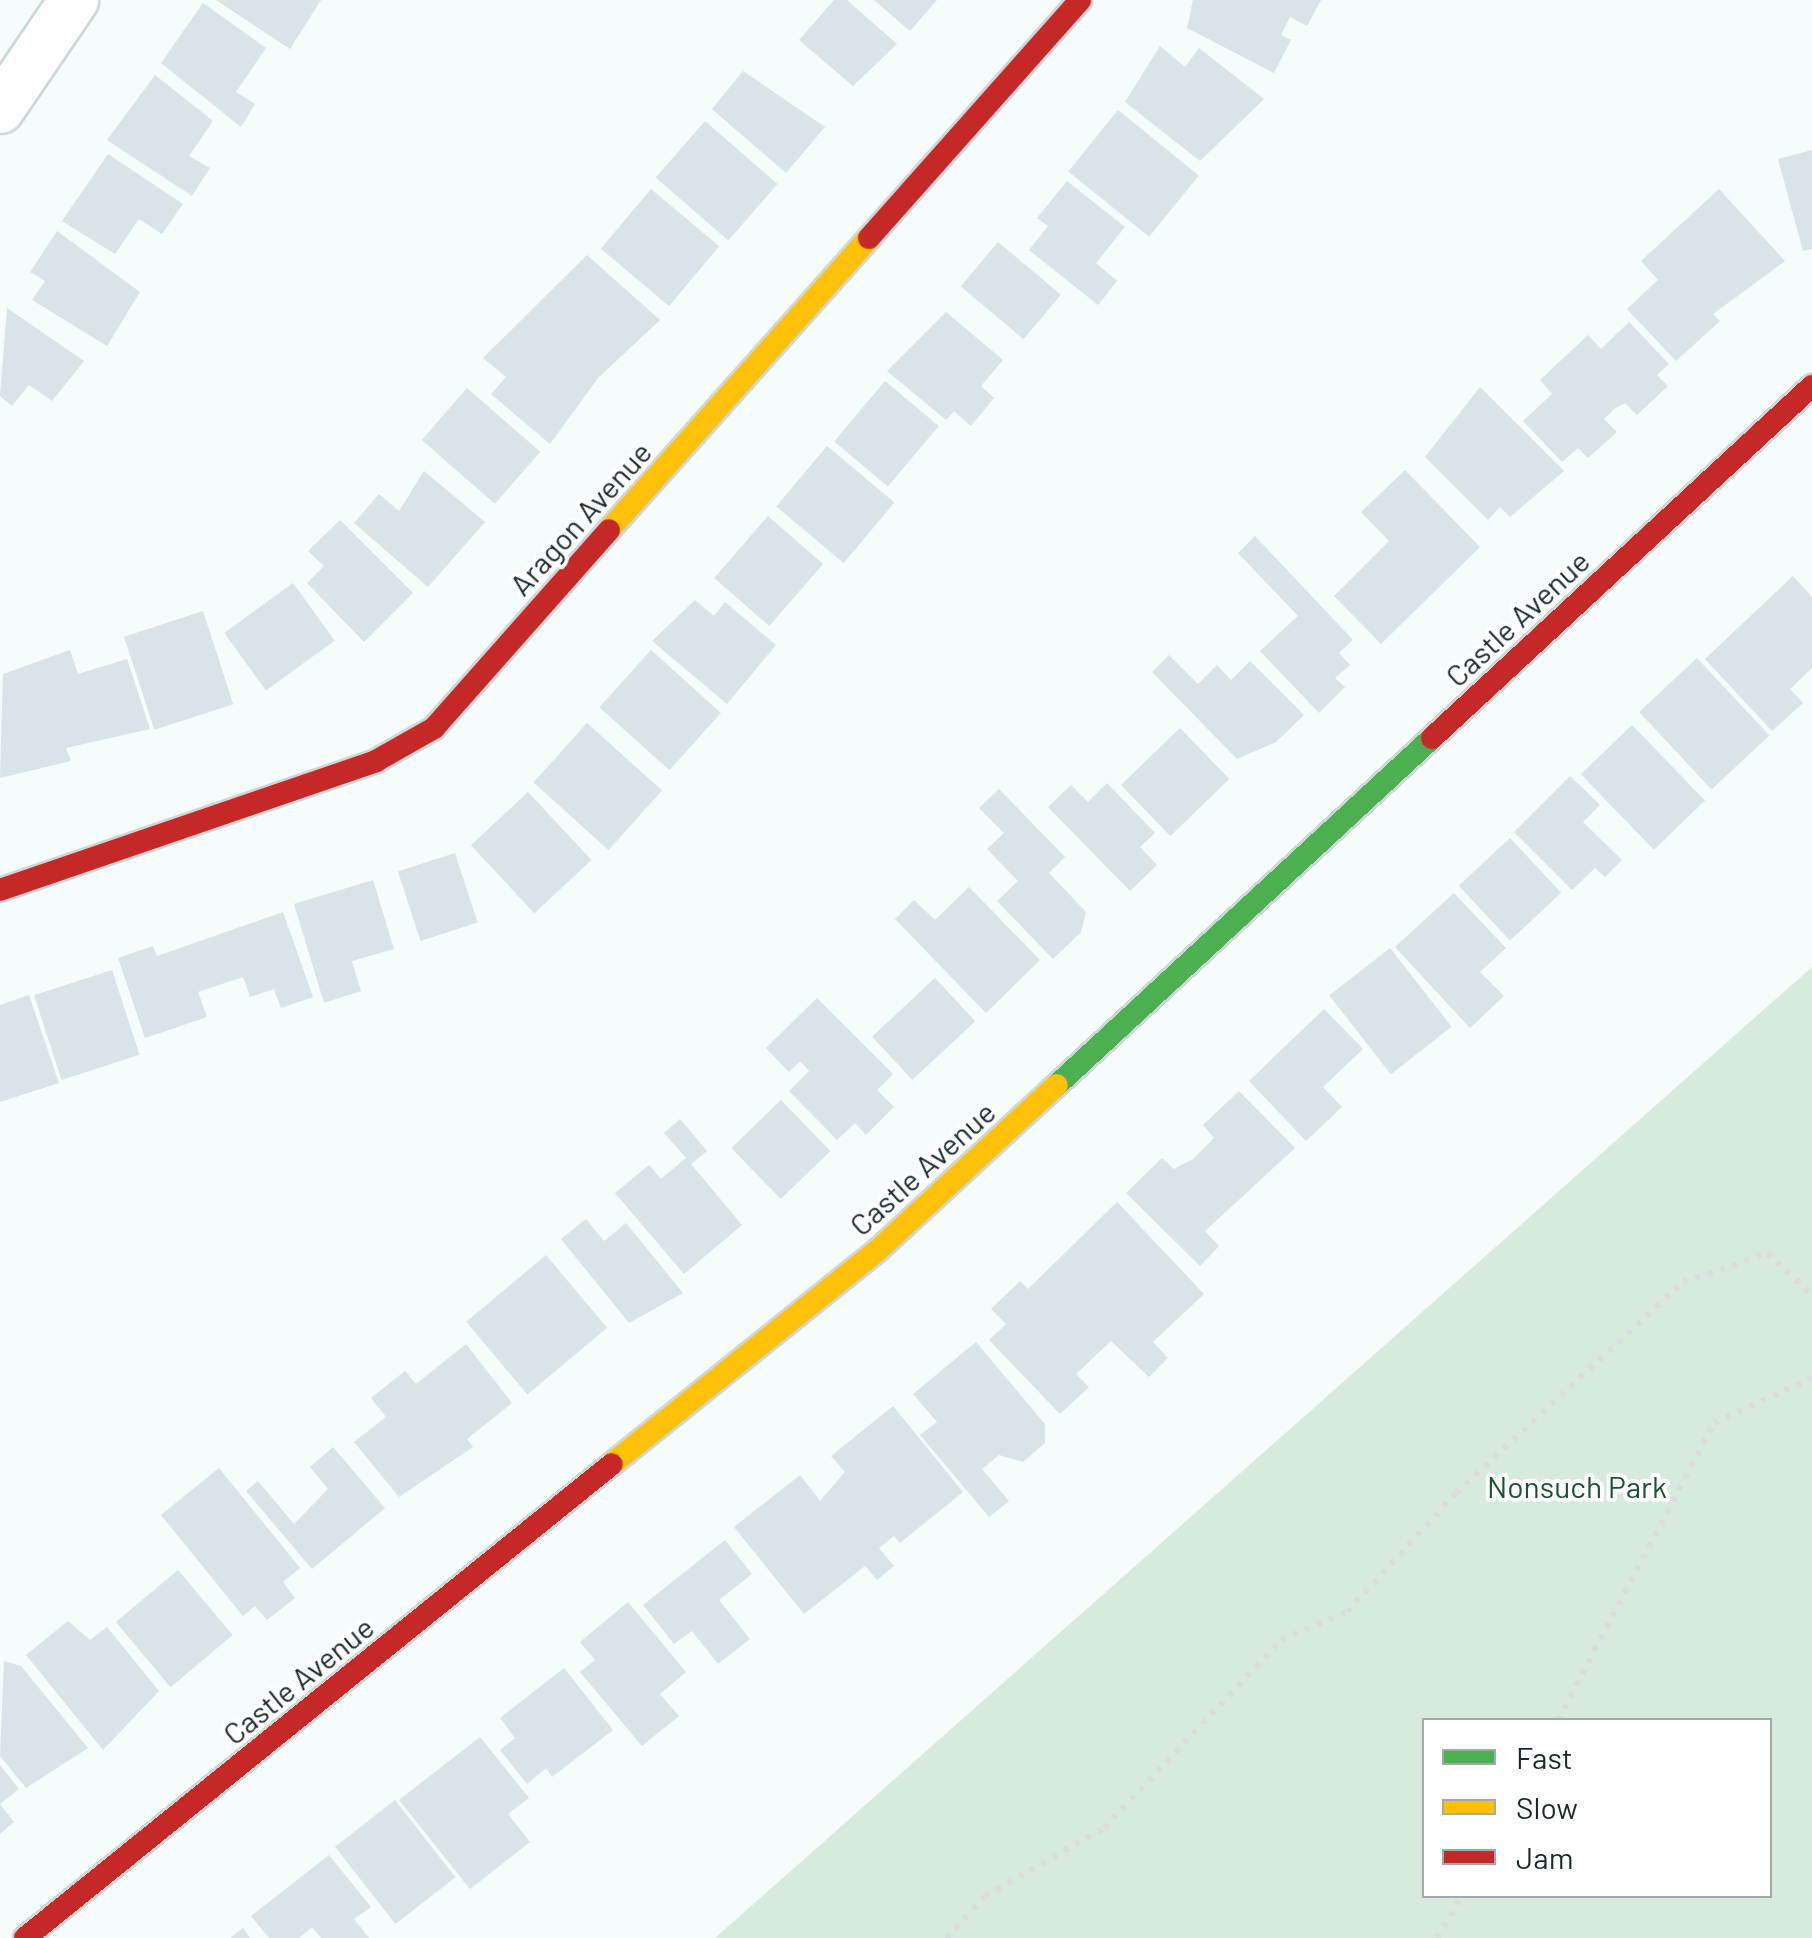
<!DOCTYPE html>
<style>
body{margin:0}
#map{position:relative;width:1812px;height:1938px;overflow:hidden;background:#f6fbfb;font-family:Barlow,sans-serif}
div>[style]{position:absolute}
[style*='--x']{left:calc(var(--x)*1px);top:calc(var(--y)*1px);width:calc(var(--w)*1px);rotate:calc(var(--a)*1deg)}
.green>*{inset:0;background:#d7eade}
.building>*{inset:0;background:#d9e3e8;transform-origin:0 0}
.path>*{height:6px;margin-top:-3px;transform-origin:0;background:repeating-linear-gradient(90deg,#dbdddd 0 5px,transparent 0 13px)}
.roads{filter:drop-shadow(2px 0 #ccd7d8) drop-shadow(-2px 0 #ccd7d8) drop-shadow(0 2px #ccd7d8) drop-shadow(0 -2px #ccd7d8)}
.street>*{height:48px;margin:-24px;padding:0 24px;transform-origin:24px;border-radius:24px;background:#fefefe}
.fast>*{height:22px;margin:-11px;padding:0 11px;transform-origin:11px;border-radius:11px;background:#4caf50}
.slow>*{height:22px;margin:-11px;padding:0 11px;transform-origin:11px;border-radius:11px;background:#ffc107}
.jam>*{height:22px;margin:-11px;padding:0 11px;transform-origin:11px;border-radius:11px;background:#c62828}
span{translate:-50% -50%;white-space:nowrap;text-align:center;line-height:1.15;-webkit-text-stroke:8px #fff;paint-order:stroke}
.street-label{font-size:30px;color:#192a2d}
.park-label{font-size:30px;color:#175330}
.legend{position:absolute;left:1422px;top:1718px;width:350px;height:180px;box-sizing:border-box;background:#fff;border:2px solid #a3aaab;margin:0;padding:12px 18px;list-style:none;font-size:30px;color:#192a2d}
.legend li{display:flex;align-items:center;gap:20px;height:50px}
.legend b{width:50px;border:2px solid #a3aaab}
</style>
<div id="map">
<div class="green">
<div style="clip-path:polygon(evenodd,1812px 967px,1812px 1938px,715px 1938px,1812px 967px,1770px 1720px,1770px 1896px,1424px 1896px,1424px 1720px,1770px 1720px)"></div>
</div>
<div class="building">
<div style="clip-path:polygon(216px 0,321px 0,290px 49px)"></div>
<div style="clip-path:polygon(834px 0,847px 0,897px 44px,853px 86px,799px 40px)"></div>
<div style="clip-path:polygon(874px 0,937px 0,910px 31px)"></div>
<div style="clip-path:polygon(1321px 0,1307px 26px,1290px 17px,1281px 35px,1291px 40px,1274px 73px,1187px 28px,1193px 0)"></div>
<div style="clip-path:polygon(203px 3px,266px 48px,236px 92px,255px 104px,241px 127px,161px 63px)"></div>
<div style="clip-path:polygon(1160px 46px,1185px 67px,1199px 48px,1264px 99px,1200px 161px,1125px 102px)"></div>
<div style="clip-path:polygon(743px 71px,825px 127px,786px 173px,712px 109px)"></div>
<div style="clip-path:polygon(155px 75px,213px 121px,189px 156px,210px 168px,192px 196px,107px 140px)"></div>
<div style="left:1118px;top:110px;width:104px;height:79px;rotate:39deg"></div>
<div style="left:705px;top:121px;width:96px;height:75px;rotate:41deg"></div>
<div style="clip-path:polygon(1812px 150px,1812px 249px,1803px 251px,1778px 159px)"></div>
<div style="clip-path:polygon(108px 154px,183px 204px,162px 234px,139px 219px,115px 254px,62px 221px)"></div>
<div style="clip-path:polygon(1067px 181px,1125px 227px,1096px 263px,1117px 281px,1098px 305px,1029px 250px,1048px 226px,1037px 218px)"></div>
<div style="left:651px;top:189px;width:89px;height:78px;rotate:40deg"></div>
<div style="clip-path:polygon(1719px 189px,1785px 261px,1713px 314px,1720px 321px,1676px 361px,1627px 309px,1658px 280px,1641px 261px)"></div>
<div style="clip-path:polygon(57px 231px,140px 292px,107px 346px,32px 300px,45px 281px,30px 272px)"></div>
<div style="left:998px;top:242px;width:82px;height:58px;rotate:40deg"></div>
<div style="clip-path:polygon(587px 255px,660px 320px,598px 378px,550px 444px,491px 394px,506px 377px,483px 358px)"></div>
<div style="clip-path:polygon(7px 308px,84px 361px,52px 401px,29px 385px,12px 406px,0 396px)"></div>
<div style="clip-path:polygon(946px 312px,1003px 360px,981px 386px,994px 398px,971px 426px,954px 411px,946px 420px,887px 371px)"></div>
<div style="clip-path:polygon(1629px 322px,1669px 364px,1657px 375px,1668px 386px,1637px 415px,1625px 403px,1614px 409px,1604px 419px,1617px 432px,1588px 458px,1578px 448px,1562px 462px,1523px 421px,1552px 394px,1540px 380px,1588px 335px,1601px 349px)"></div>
<div style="left:885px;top:381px;width:70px;height:79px;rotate:40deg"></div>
<div style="clip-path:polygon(1480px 387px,1564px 471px,1510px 517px,1500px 507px,1488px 520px,1425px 457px)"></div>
<div style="left:467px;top:388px;width:97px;height:69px;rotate:41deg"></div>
<div style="left:827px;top:446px;width:88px;height:79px;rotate:40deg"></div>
<div style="clip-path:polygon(1405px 470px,1480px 547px,1381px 644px,1334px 596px,1389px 541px,1361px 512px)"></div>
<div style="clip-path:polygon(424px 471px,485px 522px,428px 587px,354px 523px,379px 494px,399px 511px)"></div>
<div style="left:768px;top:516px;width:73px;height:82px;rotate:41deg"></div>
<div style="clip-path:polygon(340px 520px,413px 593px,364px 642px,307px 583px,324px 566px,308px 551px)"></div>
<div style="clip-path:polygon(1255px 536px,1353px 640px,1339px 653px,1350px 665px,1335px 678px,1345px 687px,1319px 713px,1260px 651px,1298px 616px,1238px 553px)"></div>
<div style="clip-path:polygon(1793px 576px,1812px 597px,1812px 668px,1790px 689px,1803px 703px,1772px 731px,1705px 659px)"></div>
<div style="left:293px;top:583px;width:71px;height:85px;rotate:54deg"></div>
<div style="clip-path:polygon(695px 600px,714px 616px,725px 602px,776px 645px,727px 704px,652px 641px)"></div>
<div style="left:203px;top:611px;width:98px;height:83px;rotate:72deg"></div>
<div style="clip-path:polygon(70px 650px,78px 674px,127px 659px,150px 729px,66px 748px,71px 761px,0 778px,3px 674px)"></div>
<div style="left:651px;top:650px;width:94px;height:77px;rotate:42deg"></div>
<div style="clip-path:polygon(1169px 655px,1198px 684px,1217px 665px,1231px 680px,1250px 661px,1304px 715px,1276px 742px,1237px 759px,1152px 672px)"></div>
<div style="left:1697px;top:658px;width:106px;height:79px;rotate:47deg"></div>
<div style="left:587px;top:723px;width:101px;height:80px;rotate:42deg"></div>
<div style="left:1632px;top:725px;width:105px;height:71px;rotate:46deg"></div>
<div style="left:1180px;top:728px;width:71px;height:82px;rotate:46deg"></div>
<div style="clip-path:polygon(1570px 776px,1600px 805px,1583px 822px,1622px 860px,1605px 877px,1595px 868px,1572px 890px,1514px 832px)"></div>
<div style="clip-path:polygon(1107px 783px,1155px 833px,1140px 847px,1157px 865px,1130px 891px,1048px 807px,1071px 785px,1088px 802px)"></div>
<div style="clip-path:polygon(999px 789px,1065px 857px,1049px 873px,1086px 912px,1081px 932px,1053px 959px,997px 901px,1018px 881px,987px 849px,1004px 833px,979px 808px)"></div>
<div style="left:528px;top:792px;width:93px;height:78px;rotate:47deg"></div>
<div style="left:1510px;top:838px;width:75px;height:70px;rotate:47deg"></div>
<div style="left:455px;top:853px;width:73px;height:60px;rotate:72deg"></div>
<div style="clip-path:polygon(373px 880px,394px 949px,352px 961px,361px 991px,324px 1003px,294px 904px)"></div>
<div style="clip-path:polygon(969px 887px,1040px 960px,986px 1013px,895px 919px,914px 900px,935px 920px)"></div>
<div style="clip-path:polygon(1454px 893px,1506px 948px,1480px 972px,1504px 996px,1470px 1028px,1395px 947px)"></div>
<div style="clip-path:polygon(283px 912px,313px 997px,281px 1008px,274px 989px,250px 997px,243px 977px,198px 992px,207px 1017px,145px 1038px,118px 958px,153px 946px,157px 956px)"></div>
<div style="left:1390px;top:948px;width:100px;height:77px;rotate:52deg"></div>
<div style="left:112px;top:970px;width:89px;height:82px;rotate:72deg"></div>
<div style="left:935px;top:978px;width:59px;height:86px;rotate:47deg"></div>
<div style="clip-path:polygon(29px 995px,59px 1083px,0 1102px,0 1005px)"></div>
<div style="clip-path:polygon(817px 998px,893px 1074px,877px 1090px,894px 1107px,866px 1135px,855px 1123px,837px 1140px,789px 1091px,809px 1071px,800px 1061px,789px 1072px,766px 1048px)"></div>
<div style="clip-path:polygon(1324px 1009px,1363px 1049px,1323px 1087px,1342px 1107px,1306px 1141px,1249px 1081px)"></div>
<div style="clip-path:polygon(1239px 1091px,1295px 1148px,1205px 1231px,1219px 1246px,1200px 1266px,1126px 1193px,1162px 1158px,1174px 1169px,1193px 1159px,1214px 1138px,1203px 1125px)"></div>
<div style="left:781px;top:1100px;width:71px;height:69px;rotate:46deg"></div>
<div style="clip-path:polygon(680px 1119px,707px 1151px,691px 1164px,742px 1225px,684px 1274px,615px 1193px,649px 1165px,661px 1179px,686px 1158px,664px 1133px)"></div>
<div style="clip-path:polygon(1117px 1202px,1204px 1294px,1153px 1342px,1168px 1358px,1149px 1377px,1111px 1341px,1076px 1374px,1089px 1387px,1060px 1414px,989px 1340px,1006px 1324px,991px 1309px,1020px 1281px,1028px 1289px)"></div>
<div style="clip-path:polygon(586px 1219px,604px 1241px,626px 1223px,683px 1293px,629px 1323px,561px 1239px)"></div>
<div style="left:546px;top:1255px;width:95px;height:104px;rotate:50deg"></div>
<div style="clip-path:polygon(976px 1342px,1045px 1424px,1045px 1443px,1023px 1462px,999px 1455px,982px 1469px,1009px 1501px,989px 1517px,920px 1435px,937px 1422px,913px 1394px)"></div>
<div style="clip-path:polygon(466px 1344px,512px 1403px,467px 1439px,473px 1447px,399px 1497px,354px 1442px,386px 1417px,371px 1398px,405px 1371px,416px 1384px)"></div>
<div style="clip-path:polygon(893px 1406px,963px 1492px,900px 1543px,894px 1536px,879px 1548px,894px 1566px,877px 1580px,865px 1566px,804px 1614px,734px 1527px,800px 1475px,820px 1501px,845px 1472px,831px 1456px)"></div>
<div style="clip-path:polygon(333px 1447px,385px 1508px,312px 1569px,246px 1491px,258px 1481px,294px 1524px,328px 1489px,310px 1467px)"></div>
<div style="clip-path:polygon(219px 1468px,300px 1568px,283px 1582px,295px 1598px,267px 1620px,255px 1606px,243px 1616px,161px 1515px)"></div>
<div style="clip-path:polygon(725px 1540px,752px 1574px,719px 1600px,750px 1639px,718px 1664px,692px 1631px,674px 1644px,643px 1605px)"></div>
<div style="left:178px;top:1570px;width:85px;height:81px;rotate:50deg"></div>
<div style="clip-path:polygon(628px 1602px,686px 1672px,660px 1694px,679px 1716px,642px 1746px,580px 1672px,595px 1660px,580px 1642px)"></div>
<div style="clip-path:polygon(68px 1621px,90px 1640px,107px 1627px,159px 1691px,103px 1750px,26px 1655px)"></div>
<div style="clip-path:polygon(4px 1661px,21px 1666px,88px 1748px,26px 1788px,0 1756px)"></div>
<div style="clip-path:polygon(564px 1668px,613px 1730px,552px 1777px,546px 1768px,527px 1784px,500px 1750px,515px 1738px,500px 1718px)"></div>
<div style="clip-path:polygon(480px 1737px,529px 1798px,508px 1814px,530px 1842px,470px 1889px,399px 1800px)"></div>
<div style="clip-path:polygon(0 1765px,19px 1789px,0 1804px,14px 1822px,0 1834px)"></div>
<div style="left:395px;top:1800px;width:98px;height:76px;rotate:52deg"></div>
<div style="clip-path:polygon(329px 1855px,371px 1907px,354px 1919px,369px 1938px,321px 1938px,312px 1927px,299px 1938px,269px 1938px,251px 1916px)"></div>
<div style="clip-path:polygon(243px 1928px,250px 1938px,230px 1938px)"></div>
</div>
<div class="path">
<div style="--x:1558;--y:1720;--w:335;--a:-62.3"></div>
<div style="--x:1714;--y:1423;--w:108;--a:-24.7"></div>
<div style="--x:946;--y:1938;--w:57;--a:-47.1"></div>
<div style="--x:985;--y:1896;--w:137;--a:-29.7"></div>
<div style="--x:1104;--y:1828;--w:258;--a:-46.7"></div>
<div style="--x:1281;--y:1640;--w:72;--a:-23"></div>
<div style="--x:1347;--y:1612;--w:161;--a:-47.5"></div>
<div style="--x:1456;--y:1493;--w:310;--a:-42.9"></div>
<div style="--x:1683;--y:1282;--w:89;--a:-19"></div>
<div style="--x:1767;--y:1253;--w:62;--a:43"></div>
<div style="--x:1437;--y:1938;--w:49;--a:-59.2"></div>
</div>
<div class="roads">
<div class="street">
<div style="--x:0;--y:109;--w:132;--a:-55.8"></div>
</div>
<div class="fast">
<div style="--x:1057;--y:1085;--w:511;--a:-42.78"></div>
</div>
<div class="slow">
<div style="--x:609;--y:530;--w:391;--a:-48.3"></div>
<div style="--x:612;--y:1464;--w:341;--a:-38.8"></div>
<div style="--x:878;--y:1250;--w:243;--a:-42.7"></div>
</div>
<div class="jam">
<div style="--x:869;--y:238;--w:318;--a:-48.4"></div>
<div style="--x:1432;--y:738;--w:518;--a:-42.81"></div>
<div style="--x:0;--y:890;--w:398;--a:-18.9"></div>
<div style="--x:376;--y:761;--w:67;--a:-29.6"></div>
<div style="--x:434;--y:728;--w:264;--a:-48.5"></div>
<div style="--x:25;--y:1938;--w:754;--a:-38.92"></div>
</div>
</div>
<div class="street-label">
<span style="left:580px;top:518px;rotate:-48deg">Aragon Avenue</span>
<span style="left:1517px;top:618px;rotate:-43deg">Castle Avenue</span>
<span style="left:922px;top:1168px;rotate:-42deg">Castle Avenue</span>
<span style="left:298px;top:1680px;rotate:-39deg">Castle Avenue</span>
</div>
<div class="park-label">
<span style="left:1577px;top:1486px">Nonsuch Park</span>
</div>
<ul class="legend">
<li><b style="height:12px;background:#4caf50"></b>Fast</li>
<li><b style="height:12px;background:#ffc107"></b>Slow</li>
<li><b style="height:12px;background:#c62828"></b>Jam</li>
</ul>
</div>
